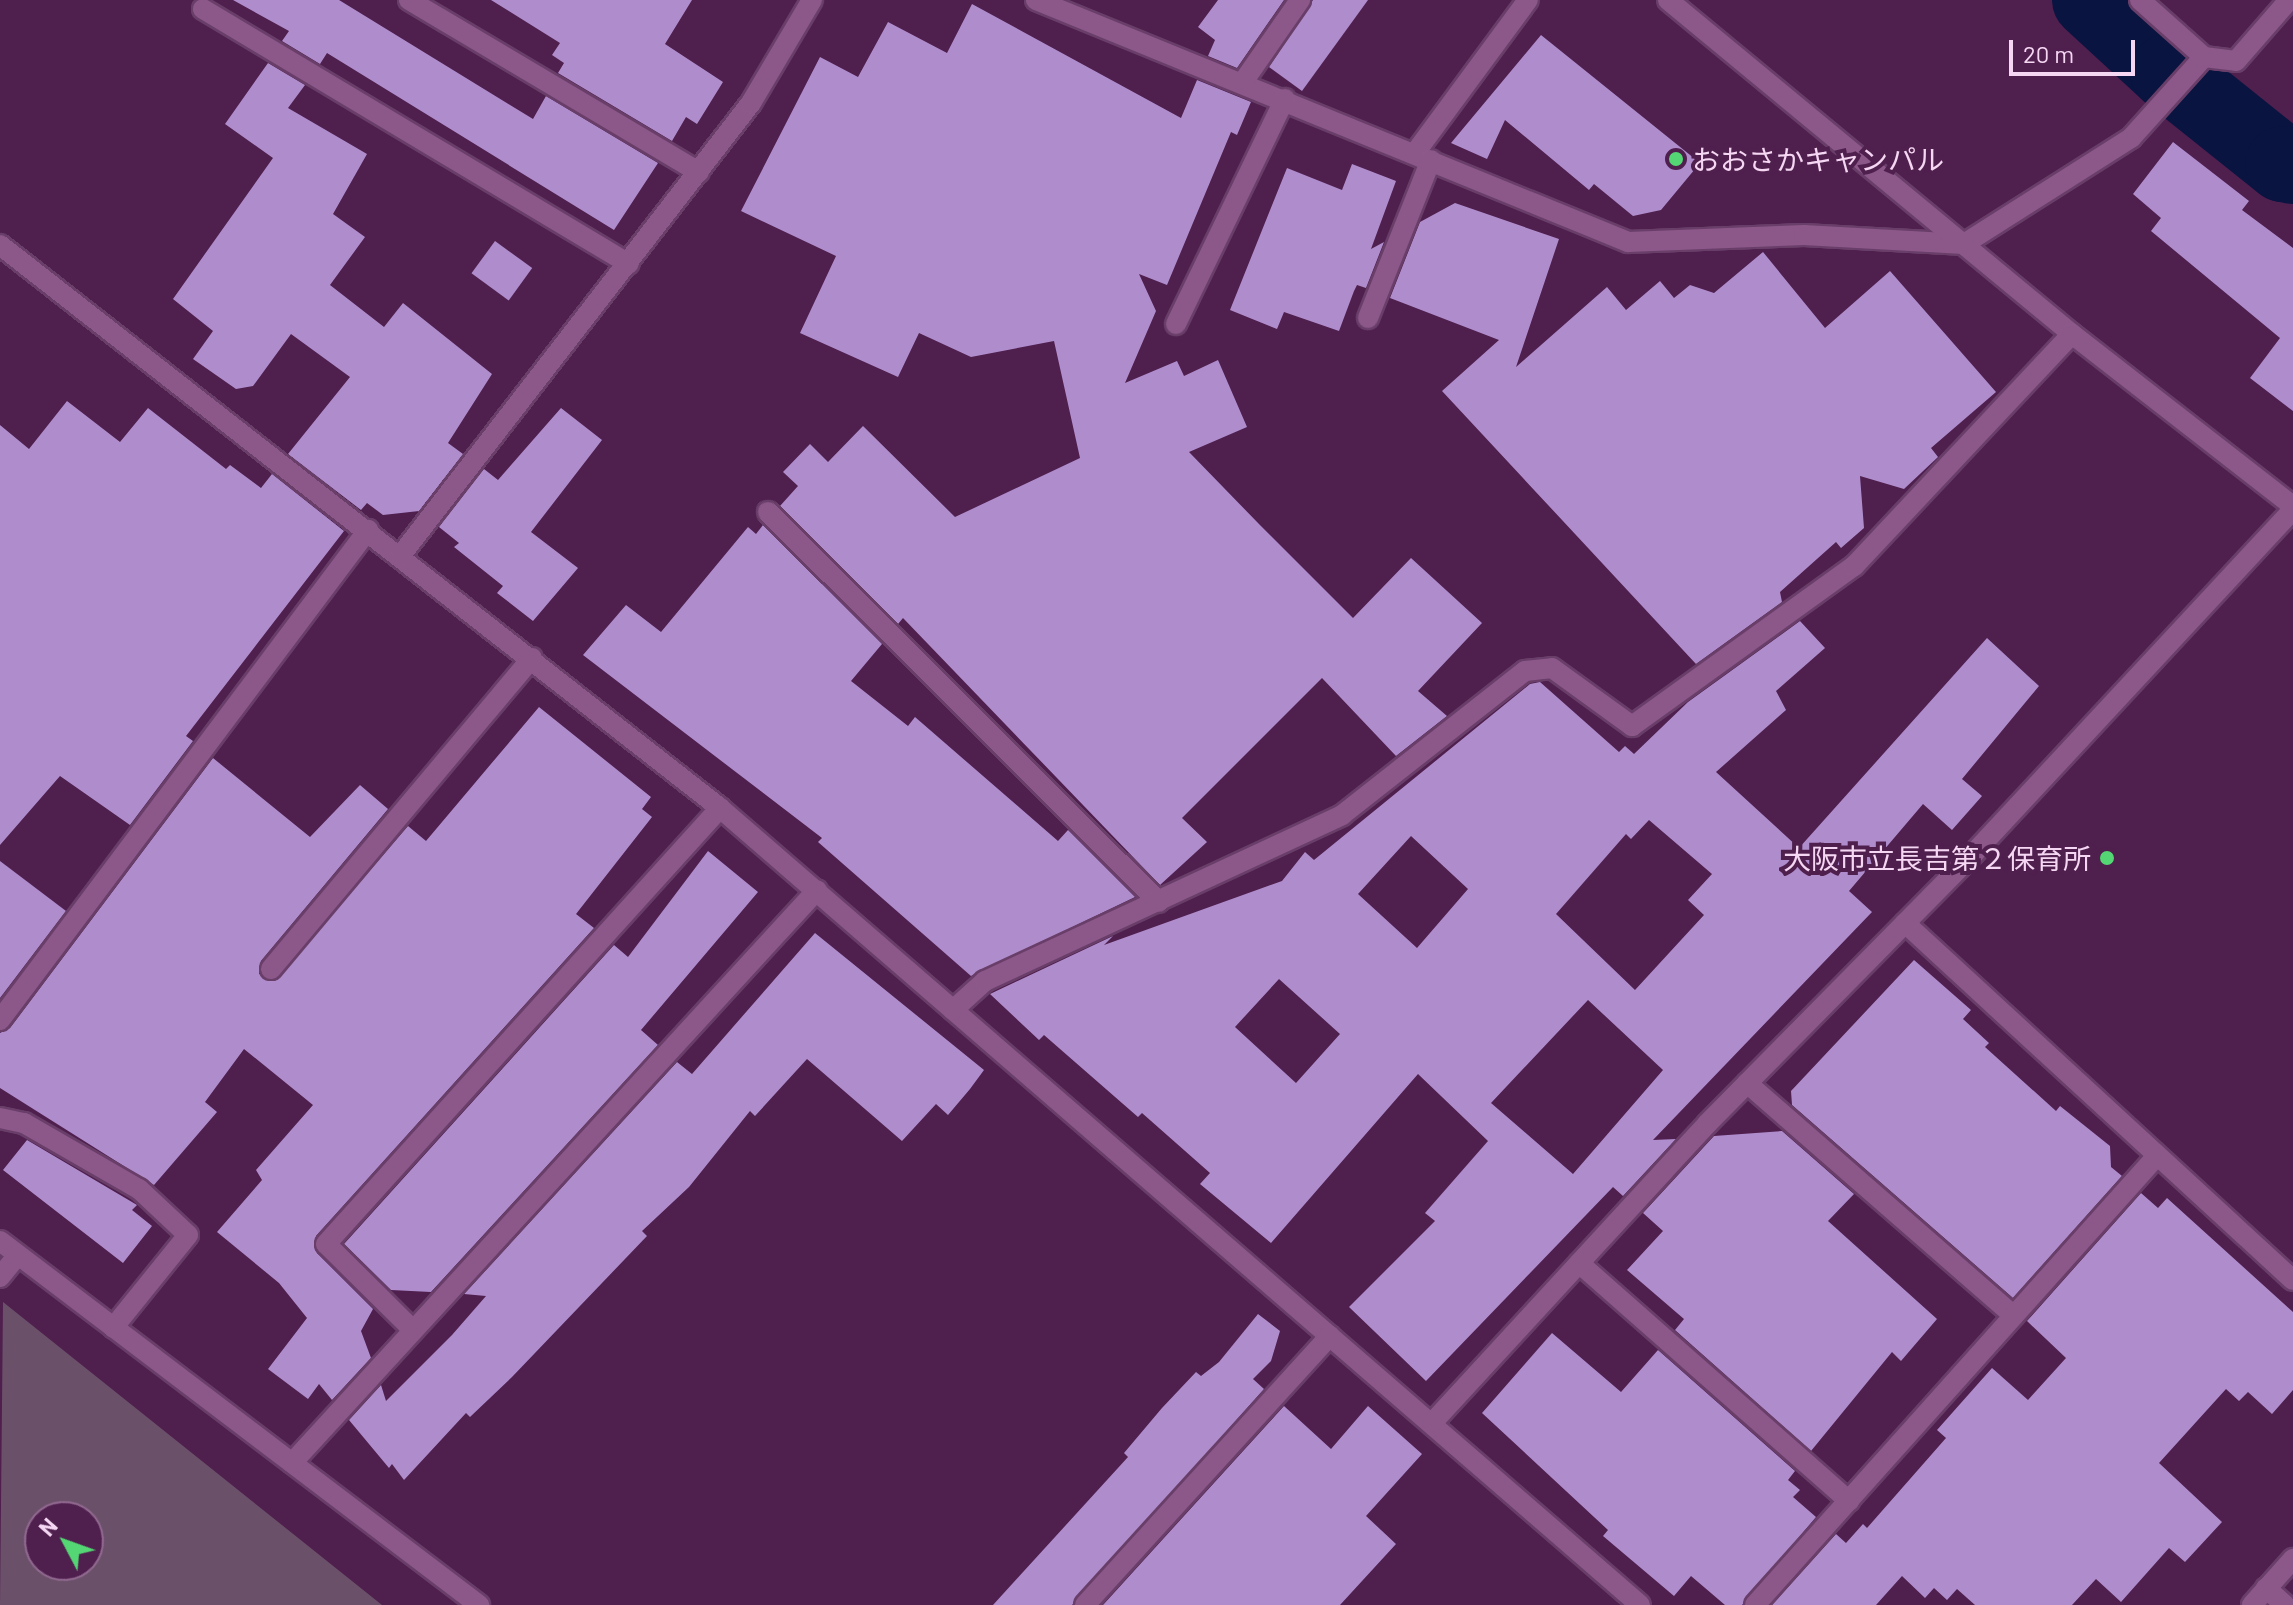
<!DOCTYPE html>
<meta charset="utf-8">
<style>
body{margin:0}
#map{position:relative;width:2293px;height:1605px;overflow:hidden;background:#4f1f4e;font-family:Barlow,"Noto Sans JP",sans-serif}
div>[style]{position:absolute}
[style*='--x']{left:calc(var(--x)*1px);top:calc(var(--y)*1px);width:calc(var(--w)*1px);rotate:calc(var(--a)*1deg)}
.green>*{inset:0;background:#6b506a}
.river>*{height:76px;margin:-38px;padding:0 38px;transform-origin:38px;border-radius:38px;background:#0a1441}
.building>*{inset:0;background:#af8dcd;transform-origin:0 0}
.roads{filter:drop-shadow(2px 0 #693e69) drop-shadow(-2px 0 #693e69) drop-shadow(0 2px #693e69) drop-shadow(0 -2px #693e69)}
.minor>*{height:20px;margin:-10px;padding:0 10px;transform-origin:10px;border-radius:10px;background:#8c588a}
.dots>*{width:22px;height:22px;translate:-50% -50%;box-sizing:border-box;border:4px solid #4f1f4e;border-radius:50%}
span{translate:-50% -50%;white-space:nowrap;text-align:center;line-height:1.15;-webkit-text-stroke:8px #4f1f4e;paint-order:stroke}
.poi-label{font-size:28px;color:#f5d7f3}
.left{translate:0 -50%;text-align:left}
.right{translate:-100% -50%;text-align:right}
.north{position:absolute;left:24px;top:1501px;width:80px;height:80px;box-sizing:border-box;background:#4f1f4e;border:2px solid #916990;border-radius:50%;rotate:311deg;font-size:22px;font-weight:700;line-height:32px;text-align:center;color:#f5d7f3}
.north::after{content:'';display:block;margin:auto;width:28px;height:36px;background:#53d673;clip-path:polygon(50% 0,100% 100%,50% 72%,0 100%)}
.scale{position:absolute;left:2009px;top:40px;width:126px;height:36px;box-sizing:border-box;border:4px solid #f5d7f3;border-top:0;padding-left:10px;font-size:24px;line-height:28px;white-space:nowrap;color:#f5d7f3;-webkit-text-stroke:6px #4f1f4e;paint-order:stroke}
</style>
<div id="map">
<div class="green">
<div style="clip-path:polygon(evenodd,3px 1302px,382px 1605px,0 1605px,3px 1302px,40px 1517px,88px 1517px,88px 1565px,40px 1565px,40px 1517px)"></div>
</div>
<div class="river">
<div style="--x:2090;--y:0;--w:106;--a:42.7"></div>
<div style="--x:2168;--y:72;--w:147;--a:38.7"></div>
<div style="--x:2283;--y:164;--w:10;--a:11"></div>
</div>
<div class="building">
<div style="clip-path:polygon(233px 0,339px 0,533px 119px,546px 96px,658px 163px,614px 230px,327px 53px,320px 64px,282px 41px,289px 31px)"></div>
<div style="clip-path:polygon(491px 0,692px 0,665px 44px,723px 82px,697px 124px,686px 117px,672px 141px,558px 73px,564px 63px,552px 55px,560px 43px)"></div>
<div style="clip-path:polygon(1218px 0,1284px 0,1237px 68px,1208px 56px,1215px 40px,1198px 27px)"></div>
<div style="clip-path:polygon(1313px 0,1368px 0,1302px 91px,1269px 67px)"></div>
<div style="clip-path:polygon(972px 4px,1181px 118px,1197px 80px,1251px 102px,1237px 135px,1231px 132px,1167px 285px,1139px 274px,1156px 311px,1125px 383px,1177px 361px,1184px 376px,1218px 360px,1247px 427px,1189px 452px,1258px 523px,1353px 618px,1411px 558px,1482px 623px,1418px 691px,1447px 716px,1396px 756px,1322px 678px,1182px 818px,1207px 842px,1160px 885px,903px 618px,898px 624px,780px 506px,798px 486px,783px 472px,810px 444px,828px 462px,863px 426px,955px 517px,1080px 458px,1054px 341px,971px 357px,919px 333px,898px 377px,800px 333px,836px 256px,741px 211px,820px 57px,858px 77px,888px 22px,947px 53px)"></div>
<div style="clip-path:polygon(1541px 35px,1700px 163px,1661px 210px,1633px 216px,1594px 184px,1589px 190px,1505px 120px,1487px 159px,1451px 143px)"></div>
<div style="clip-path:polygon(268px 63px,305px 85px,288px 108px,367px 154px,333px 214px,365px 237px,330px 285px,384px 327px,403px 303px,492px 374px,448px 443px,463px 454px,419px 511px,383px 515px,367px 503px,361px 510px,288px 454px,350px 377px,291px 334px,253px 386px,236px 389px,193px 359px,213px 331px,173px 299px,273px 158px,225px 124px)"></div>
<div style="clip-path:polygon(2173px 142px,2249px 201px,2242px 210px,2293px 248px,2293px 411px,2250px 378px,2280px 338px,2151px 231px,2161px 218px,2133px 194px)"></div>
<div style="clip-path:polygon(1352px 164px,1396px 181px,1371px 249px,1384px 242px,1366px 288px,1357px 285px,1354px 291px,1339px 331px,1284px 312px,1277px 329px,1230px 310px,1287px 168px,1342px 190px)"></div>
<div style="clip-path:polygon(1455px 203px,1559px 239px,1516px 367px,1607px 287px,1626px 310px,1660px 281px,1674px 298px,1690px 285px,1714px 293px,1763px 252px,1825px 328px,1890px 271px,1996px 392px,1931px 448px,1938px 457px,1904px 489px,1860px 476px,1864px 528px,1841px 548px,1836px 542px,1780px 592px,1782px 602px,1696px 664px,1442px 391px,1499px 340px,1390px 298px,1420px 222px)"></div>
<div style="left:495px;top:241px;width:46px;height:40px;rotate:36deg"></div>
<div style="clip-path:polygon(67px 401px,120px 442px,148px 408px,226px 469px,230px 465px,261px 488px,272px 474px,344px 531px,186px 736px,193px 741px,130px 825px,60px 776px,0 845px,0 425px,29px 449px)"></div>
<div style="clip-path:polygon(561px 408px,602px 440px,531px 532px,578px 568px,533px 621px,497px 593px,503px 586px,454px 547px,459px 543px,439px 527px,484px 469px,498px 480px)"></div>
<div style="clip-path:polygon(763px 525px,882px 644px,851px 681px,908px 726px,915px 717px,1058px 841px,1068px 830px,1135px 897px,971px 976px,818px 842px,822px 838px,583px 655px,626px 605px,661px 632px,748px 527px,756px 534px)"></div>
<div style="clip-path:polygon(evenodd,1800px 621px,1825px 648px,1776px 691px,1786px 710px,1716px 772px,1799px 848px,1987px 638px,2039px 686px,1962px 779px,1982px 796px,1952px 830px,1923px 804px,1849px 891px,1872px 912px,1653px 1140px,1676px 1139px,1623px 1196px,1613px 1187px,1426px 1381px,1349px 1307px,1435px 1221px,1425px 1213px,1488px 1141px,1418px 1074px,1271px 1243px,1200px 1184px,1210px 1173px,1142px 1113px,1138px 1117px,1044px 1035px,1039px 1040px,990px 994px,1113px 936px,1104px 945px,1282px 881px,1305px 852px,1314px 860px,1530px 684px,1540px 682px,1619px 752px,1625px 746px,1634px 754px,1688px 702px,1800px 621px,1649px 820px,1712px 874px,1688px 900px,1704px 915px,1635px 990px,1556px 914px,1626px 834px,1631px 839px,1649px 820px,1800px 621px,1411px 836px,1468px 889px,1417px 948px,1358px 894px,1411px 836px,1800px 621px,1279px 979px,1340px 1034px,1296px 1083px,1235px 1027px,1279px 979px,1800px 621px,1588px 1000px,1663px 1070px,1573px 1174px,1491px 1103px,1588px 1000px)"></div>
<div style="clip-path:polygon(539px 707px,651px 797px,642px 809px,652px 817px,576px 914px,594px 928px,316px 1236px,317px 1253px,373px 1309px,361px 1331px,371px 1358px,332px 1400px,319px 1384px,308px 1399px,268px 1369px,307px 1318px,279px 1283px,217px 1232px,262px 1180px,256px 1170px,313px 1105px,244px 1049px,205px 1102px,217px 1112px,154px 1185px,0 1088px,0 1033px,10px 1028px,213px 758px,310px 837px,360px 785px,388px 809px,261px 961px,259px 974px,275px 981px,408px 826px,426px 841px)"></div>
<div style="clip-path:polygon(708px 851px,758px 892px,641px 1030px,658px 1045px,431px 1292px,391px 1290px,344px 1244px,614px 945px,628px 957px)"></div>
<div style="clip-path:polygon(0 861px,66px 911px,0 998px)"></div>
<div style="clip-path:polygon(815px 933px,984px 1070px,970px 1089px,948px 1115px,936px 1104px,902px 1141px,807px 1059px,755px 1116px,750px 1111px,689px 1187px,642px 1231px,647px 1236px,512px 1377px,470px 1417px,466px 1413px,404px 1480px,392px 1464px,389px 1468px,349px 1420px,381px 1385px,386px 1401px,452px 1335px,486px 1296px,464px 1294px,677px 1062px,692px 1074px)"></div>
<div style="clip-path:polygon(1914px 960px,1971px 1010px,1963px 1019px,1989px 1043px,1985px 1047px,2056px 1111px,2060px 1106px,2110px 1146px,2111px 1167px,2122px 1176px,2013px 1298px,1792px 1105px,1791px 1091px)"></div>
<div style="clip-path:polygon(1782px 1131px,1854px 1194px,1828px 1221px,1937px 1319px,1901px 1361px,1892px 1352px,1811px 1451px,1675px 1330px,1684px 1319px,1627px 1270px,1663px 1231px,1643px 1213px,1714px 1136px)"></div>
<div style="clip-path:polygon(27px 1140px,137px 1205px,132px 1210px,152px 1226px,123px 1263px,3px 1170px)"></div>
<div style="clip-path:polygon(2141px 1193px,2158px 1208px,2167px 1198px,2293px 1312px,2293px 1390px,2272px 1414px,2248px 1392px,2239px 1401px,2226px 1389px,2159px 1463px,2222px 1522px,2185px 1562px,2169px 1548px,2121px 1602px,2096px 1579px,2072px 1605px,1975px 1605px,1957px 1589px,1947px 1600px,1934px 1588px,1925px 1598px,1902px 1576px,1876px 1605px,1772px 1605px,1836px 1534px,1846px 1543px,1863px 1524px,1867px 1528px,1946px 1438px,1937px 1430px,1992px 1368px,2028px 1400px,2066px 1358px,2027px 1321px)"></div>
<div style="clip-path:polygon(1258px 1314px,1280px 1331px,1271px 1361px,1253px 1379px,1264px 1389px,1072px 1605px,993px 1605px,1128px 1457px,1124px 1453px,1162px 1408px,1196px 1372px,1201px 1376px,1219px 1362px)"></div>
<div style="clip-path:polygon(1552px 1333px,1621px 1392px,1658px 1350px,1795px 1471px,1788px 1480px,1800px 1490px,1793px 1497px,1816px 1517px,1742px 1605px,1725px 1605px,1691px 1576px,1674px 1596px,1603px 1536px,1608px 1530px,1482px 1413px)"></div>
<div style="clip-path:polygon(1284px 1406px,1331px 1449px,1368px 1406px,1422px 1454px,1366px 1516px,1396px 1544px,1340px 1605px,1103px 1605px)"></div>
</div>
<div class="roads">
<div class="minor">
<div style="--x:409;--y:0;--w:337;--a:30.7"></div>
<div style="--x:1036;--y:0;--w:640;--a:22.23"></div>
<div style="--x:1628;--y:242;--w:176;--a:-2.3"></div>
<div style="--x:1804;--y:235;--w:160;--a:3.2"></div>
<div style="--x:1964;--y:244;--w:198;--a:-32.4"></div>
<div style="--x:2131;--y:138;--w:109;--a:-48"></div>
<div style="--x:2204;--y:57;--w:32;--a:7"></div>
<div style="--x:2236;--y:61;--w:81;--a:-49"></div>
<div style="--x:1668;--y:0;--w:524;--a:39.58"></div>
<div style="--x:2072;--y:334;--w:280;--a:37.9"></div>
<div style="--x:2140;--y:0;--w:86;--a:41.7"></div>
<div style="--x:203;--y:9;--w:496;--a:30.9"></div>
<div style="--x:1243;--y:82;--w:100;--a:-55.2"></div>
<div style="--x:1415;--y:153;--w:190;--a:-53.6"></div>
<div style="--x:0;--y:245;--w:914;--a:38.02"></div>
<div style="--x:720;--y:808;--w:1217;--a:40.9"></div>
<div style="--x:1368;--y:318;--w:170;--a:-68.3"></div>
<div style="--x:1176;--y:324;--w:250;--a:-64.2"></div>
<div style="--x:768;--y:512;--w:552;--a:44.93"></div>
<div style="--x:401;--y:555;--w:572;--a:-52.25"></div>
<div style="--x:751;--y:103;--w:120;--a:-59.4"></div>
<div style="--x:1905;--y:923;--w:527;--a:42.62"></div>
<div style="--x:271;--y:969;--w:406;--a:-50"></div>
<div style="--x:953;--y:1010;--w:43;--a:-42.2"></div>
<div style="--x:985;--y:981;--w:394;--a:-24.9"></div>
<div style="--x:1342;--y:815;--w:233;--a:-38.2"></div>
<div style="--x:1525;--y:671;--w:27;--a:-6"></div>
<div style="--x:1552;--y:668;--w:99;--a:35.9"></div>
<div style="--x:1632;--y:726;--w:274;--a:-35.8"></div>
<div style="--x:1854;--y:566;--w:318;--a:-46.8"></div>
<div style="--x:0;--y:1020;--w:613;--a:-53.09"></div>
<div style="--x:1747;--y:1083;--w:354;--a:41.1"></div>
<div style="--x:0;--y:1118;--w:25;--a:12"></div>
<div style="--x:24;--y:1123;--w:133;--a:29.9"></div>
<div style="--x:139;--y:1189;--w:67;--a:43.2"></div>
<div style="--x:188;--y:1235;--w:119;--a:128.9"></div>
<div style="--x:0;--y:1241;--w:602;--a:37.23"></div>
<div style="--x:1579;--y:1263;--w:360;--a:41.4"></div>
<div style="--x:0;--y:1277;--w:28;--a:-51"></div>
<div style="--x:413;--y:1330;--w:122;--a:-135.3"></div>
<div style="--x:326;--y:1244;--w:588;--a:-47.9"></div>
<div style="--x:1433;--y:1422;--w:406;--a:-47.4"></div>
<div style="--x:1708;--y:1123;--w:379;--a:-45.4"></div>
<div style="--x:1974;--y:853;--w:468;--a:-47.1"></div>
<div style="--x:292;--y:1463;--w:777;--a:-47.5"></div>
<div style="--x:2266;--y:1588;--w:25;--a:42"></div>
<div style="--x:1085;--y:1605;--w:364;--a:-47.7"></div>
<div style="--x:1755;--y:1605;--w:601;--a:-48.17"></div>
<div style="--x:2252;--y:1605;--w:62;--a:-48.3"></div>
</div>
</div>
<div class="dots">
<div style="left:1676px;top:159px;background:#53d673"></div>
<div style="left:2107px;top:858px;background:#53d673"></div>
</div>
<div class="poi-label">
<span class="left" style="left:1692px;top:159px">おおさかキャンパル</span>
<span class="right" style="left:2091px;top:858px">大阪市立長吉第２保育所</span>
</div>
<div class="north">N</div>
<div class="scale">20 m</div>
</div>
